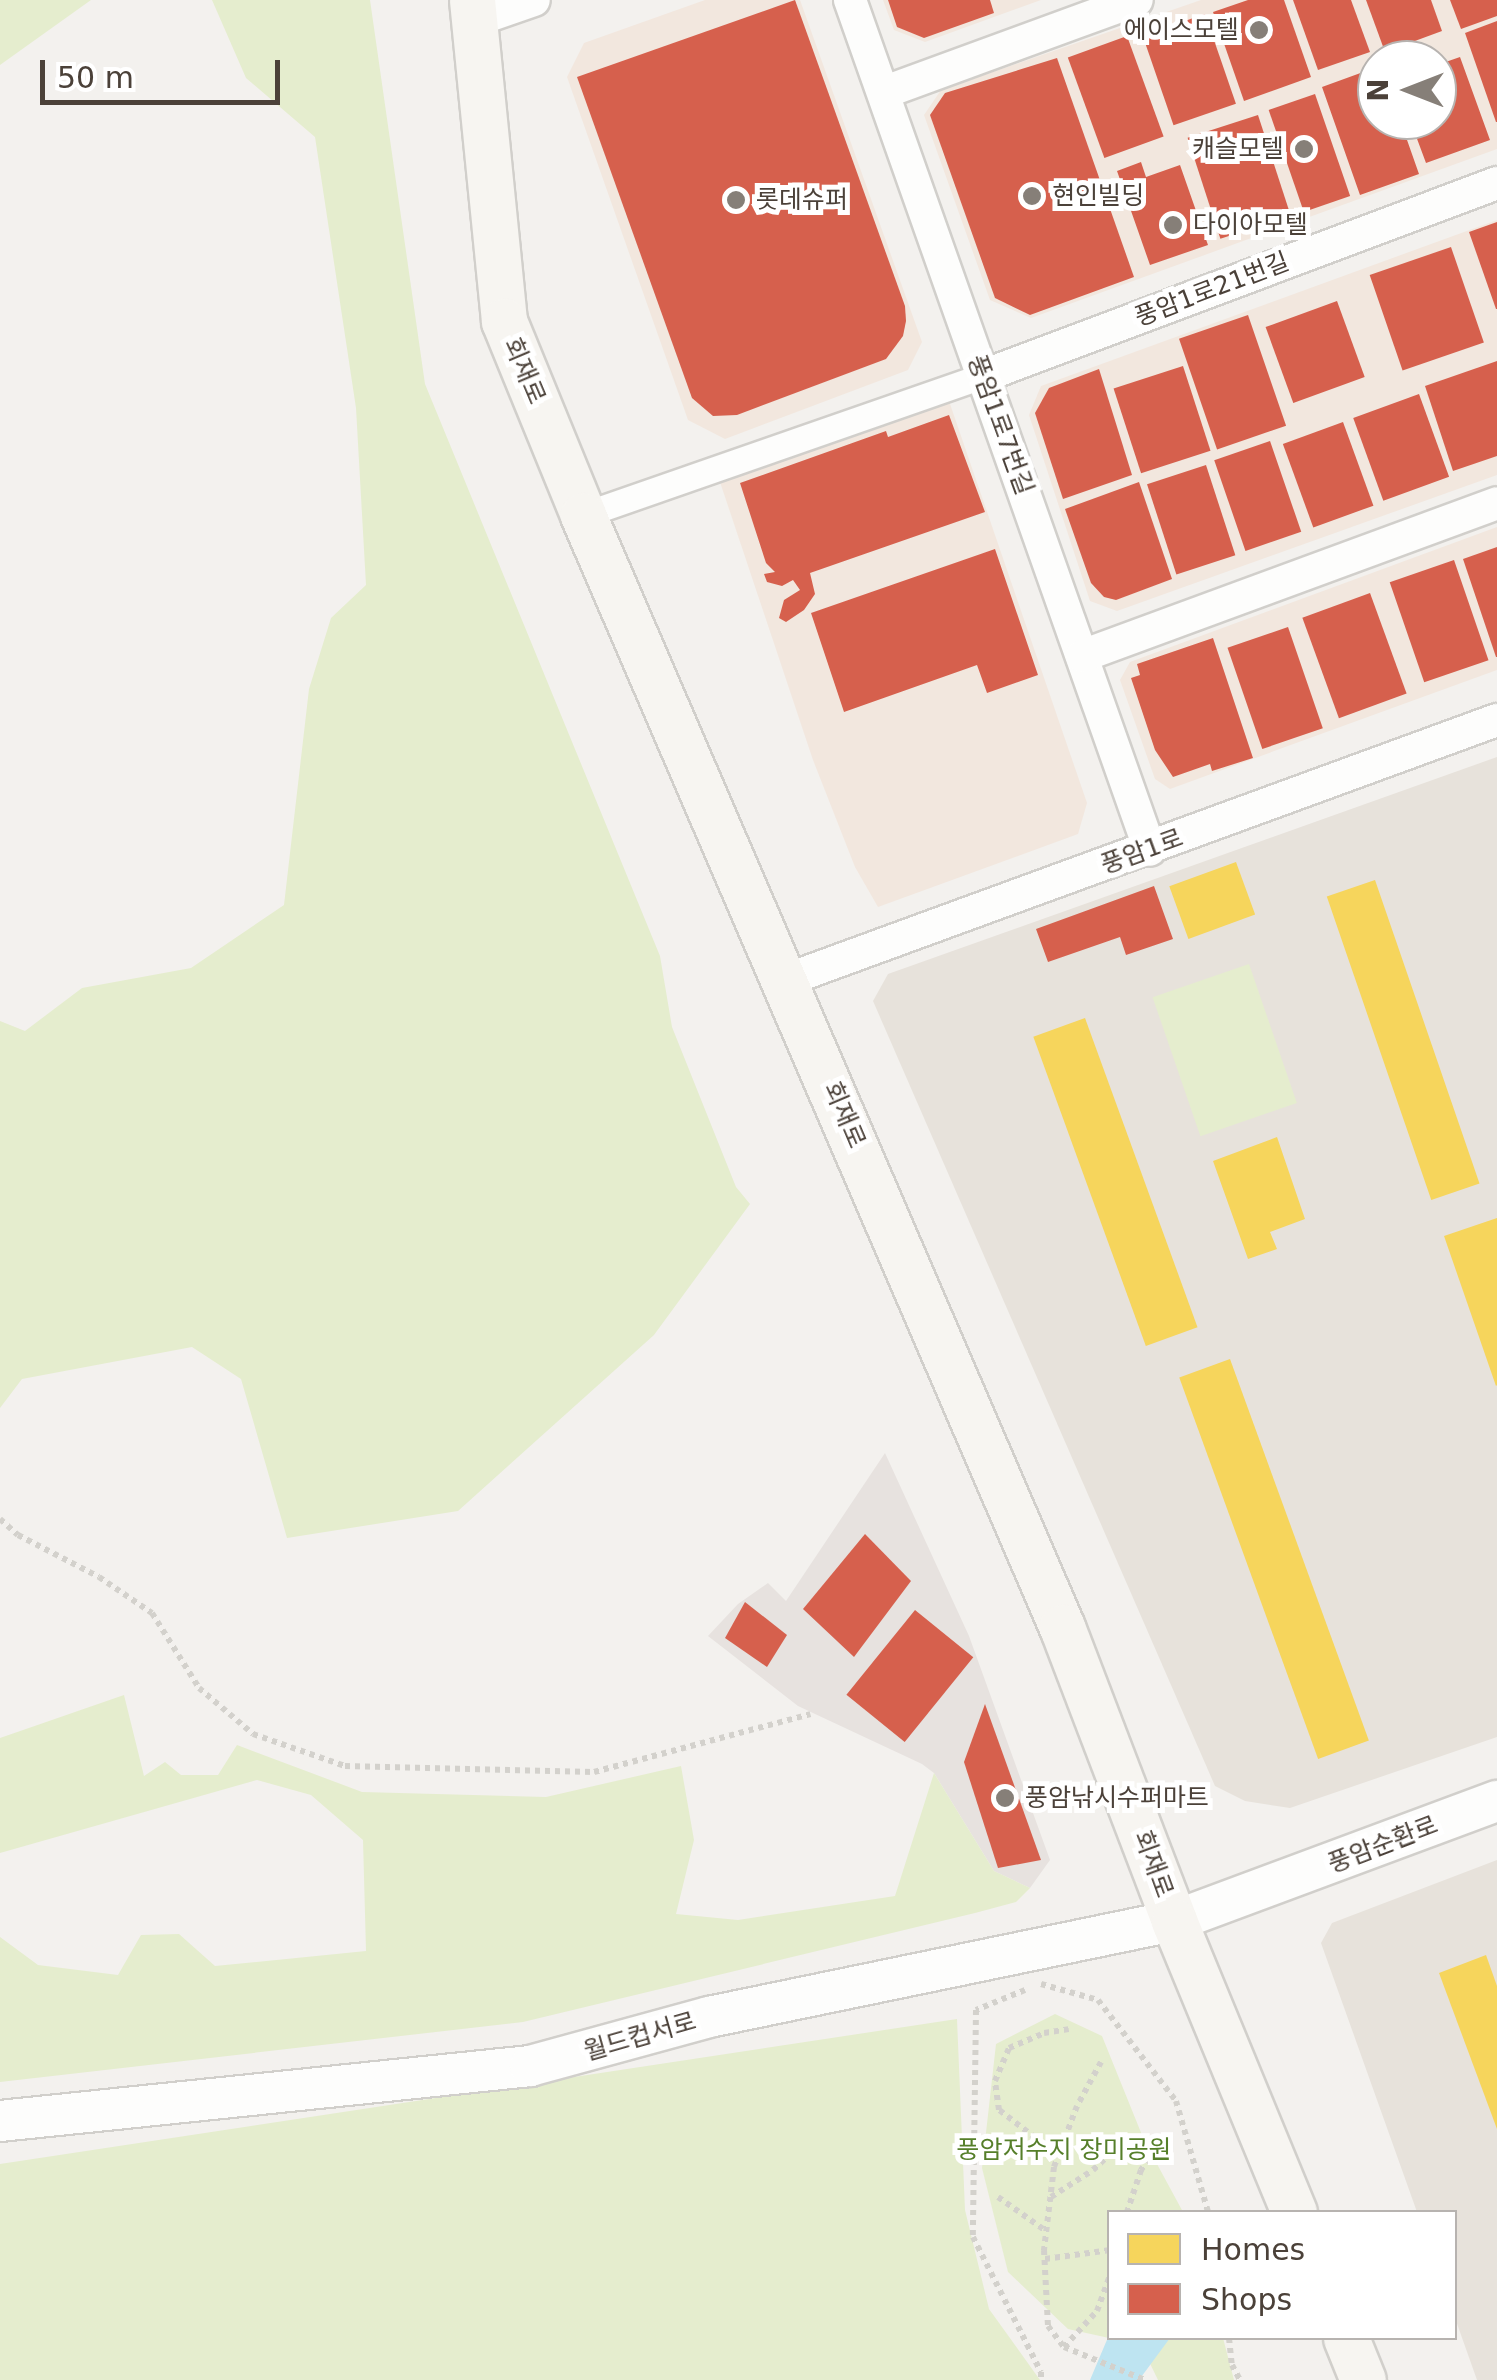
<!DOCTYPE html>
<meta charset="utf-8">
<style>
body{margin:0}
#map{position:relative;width:1497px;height:2380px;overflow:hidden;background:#f3f1ee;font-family:"DejaVu Sans","Noto Sans KR",sans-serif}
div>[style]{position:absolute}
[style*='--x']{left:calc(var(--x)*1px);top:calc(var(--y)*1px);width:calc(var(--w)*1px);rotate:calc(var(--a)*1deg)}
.residential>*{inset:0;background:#e7e2db}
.commercial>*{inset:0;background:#f2e7de}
.industrial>*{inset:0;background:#e7e2df}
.green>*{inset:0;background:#e5edce;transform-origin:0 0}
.water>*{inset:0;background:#bee4f1}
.homes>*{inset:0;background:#f6d55c;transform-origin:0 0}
.shops>*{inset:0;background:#d6604d;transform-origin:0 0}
.path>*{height:6px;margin-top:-3px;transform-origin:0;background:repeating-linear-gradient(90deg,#d3d1cc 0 5px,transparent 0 10px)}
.roads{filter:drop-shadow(2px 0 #d1cfcb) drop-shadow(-2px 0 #d1cfcb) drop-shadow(0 2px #d1cfcb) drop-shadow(0 -2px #d1cfcb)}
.pedestrian>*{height:25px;margin:-12.5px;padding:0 12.5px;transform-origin:12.5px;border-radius:12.5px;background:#fdfdfc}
.minor>*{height:32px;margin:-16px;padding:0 16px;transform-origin:16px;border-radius:16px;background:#fdfdfc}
.tertiary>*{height:40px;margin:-20px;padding:0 20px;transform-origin:20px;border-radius:20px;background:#fdfdfc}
.secondary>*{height:45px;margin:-22.5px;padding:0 22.5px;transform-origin:22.5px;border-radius:22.5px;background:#f7f5f1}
.dots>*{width:28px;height:28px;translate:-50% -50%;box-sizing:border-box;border:5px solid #fff;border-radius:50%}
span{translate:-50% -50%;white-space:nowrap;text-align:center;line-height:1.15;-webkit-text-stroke:10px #fff;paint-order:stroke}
.poi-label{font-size:25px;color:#4b4139}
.right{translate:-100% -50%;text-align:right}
.left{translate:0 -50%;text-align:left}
.street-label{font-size:25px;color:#4b4139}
.park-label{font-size:25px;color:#567f2a}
.legend{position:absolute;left:1107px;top:2210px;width:350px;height:130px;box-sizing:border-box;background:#fff;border:2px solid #b7b3b0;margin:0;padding:12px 18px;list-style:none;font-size:30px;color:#4b4139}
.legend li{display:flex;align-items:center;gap:20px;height:50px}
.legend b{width:50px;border:2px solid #b7b3b0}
.north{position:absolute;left:1357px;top:40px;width:100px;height:100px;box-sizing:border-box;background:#fff;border:2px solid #b7b3b0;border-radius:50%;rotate:270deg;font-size:28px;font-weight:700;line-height:40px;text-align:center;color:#4b4139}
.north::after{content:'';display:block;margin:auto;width:35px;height:45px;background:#867f78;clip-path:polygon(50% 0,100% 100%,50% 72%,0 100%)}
.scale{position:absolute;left:40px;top:60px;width:240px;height:45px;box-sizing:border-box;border:5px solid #4b4139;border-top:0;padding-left:12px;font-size:30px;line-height:35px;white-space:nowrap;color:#4b4139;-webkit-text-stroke:8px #fff;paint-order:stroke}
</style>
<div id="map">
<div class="residential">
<div style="clip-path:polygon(1497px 757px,1497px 1737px,1290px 1808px,1245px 1801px,1215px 1786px,873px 1001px,888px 974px)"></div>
<div style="clip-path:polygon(1497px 1860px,1497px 2380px,1477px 2380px,1455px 2318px,1454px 2212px,1417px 2212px,1321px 1943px,1332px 1923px)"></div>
</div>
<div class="commercial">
<div style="clip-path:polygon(705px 0,800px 0,922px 342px,908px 370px,725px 439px,688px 420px,567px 77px,584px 43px)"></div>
<div style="clip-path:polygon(883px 0,1041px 0,925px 42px,894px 30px)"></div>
<div style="clip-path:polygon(evenodd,1201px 0,1497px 0,1497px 149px,1031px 318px,990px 300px,924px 115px,941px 90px,1201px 0,1377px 60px,1437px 60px,1437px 120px,1377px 120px,1377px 60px)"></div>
<div style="clip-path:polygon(1497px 220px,1497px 475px,1117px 611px,1090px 601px,1029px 415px,1041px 386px)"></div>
<div style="clip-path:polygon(949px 401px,1087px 803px,1078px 834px,878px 907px,855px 867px,813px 760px,720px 482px)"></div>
<div style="clip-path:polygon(1497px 527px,1497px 670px,1170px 789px,1155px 779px,1120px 680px,1130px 662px)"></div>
</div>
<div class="industrial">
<div style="clip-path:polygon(885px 1453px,969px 1636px,1050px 1860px,1030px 1888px,994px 1871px,934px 1773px,922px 1764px,798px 1706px,708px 1636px,738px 1604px,768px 1583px,786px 1601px)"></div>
</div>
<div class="green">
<div style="clip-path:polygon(0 0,91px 0,0 65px)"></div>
<div style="clip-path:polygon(212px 0,370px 0,425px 384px,660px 956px,672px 1027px,736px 1187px,750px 1204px,654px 1335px,458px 1511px,287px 1538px,241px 1379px,192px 1347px,22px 1379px,0 1408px,0 1021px,25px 1031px,82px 988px,191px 968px,284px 905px,309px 689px,331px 618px,366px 585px,356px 408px,315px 137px,246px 78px)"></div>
<div style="left:1249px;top:964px;width:147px;height:102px;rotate:71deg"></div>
<div style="clip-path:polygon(124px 1695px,144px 1776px,165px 1762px,181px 1775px,218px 1775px,237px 1745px,362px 1792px,546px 1797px,681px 1766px,694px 1840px,676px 1914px,738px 1920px,895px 1896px,934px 1773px,994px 1871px,1030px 1888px,1016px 1902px,975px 1913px,523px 2022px,0 2082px,0 1937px,38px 1965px,118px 1975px,141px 1935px,179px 1934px,215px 1966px,366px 1951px,363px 1840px,311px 1795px,257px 1780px,0 1853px,0 1738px)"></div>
<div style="clip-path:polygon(1055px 2014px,1102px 2036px,1144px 2140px,1183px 2212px,1110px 2212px,1110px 2338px,1223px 2338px,1234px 2380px,1158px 2380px,1141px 2345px,1068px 2329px,1008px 2272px,982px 2168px,996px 2044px)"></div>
<div style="clip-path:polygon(957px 2019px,965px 2210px,989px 2309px,1040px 2380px,0 2380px,0 2164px)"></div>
</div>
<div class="water">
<div style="clip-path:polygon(1109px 2335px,1110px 2338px,1170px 2338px,1139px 2380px,1090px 2380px)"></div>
</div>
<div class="homes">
<div style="left:1236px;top:862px;width:56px;height:71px;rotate:70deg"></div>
<div style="left:1375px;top:880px;width:321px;height:51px;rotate:71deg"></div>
<div style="left:1085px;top:1018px;width:329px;height:55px;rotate:70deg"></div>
<div style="clip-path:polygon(1277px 1137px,1305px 1219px,1270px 1232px,1277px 1249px,1248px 1259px,1213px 1161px)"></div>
<div style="clip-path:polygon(1497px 1218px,1497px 1385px,1496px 1386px,1444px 1236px)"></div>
<div style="left:1230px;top:1359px;width:406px;height:54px;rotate:70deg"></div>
<div style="clip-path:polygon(1486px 1955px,1497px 1986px,1497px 2129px,1439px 1973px)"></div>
</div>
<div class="shops">
<div style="clip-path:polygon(795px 0,905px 306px,906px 321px,903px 336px,886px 359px,737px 415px,713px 416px,692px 398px,577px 77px)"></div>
<div style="clip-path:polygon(888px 0,990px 0,994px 13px,924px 38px,897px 27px)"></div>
<div style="clip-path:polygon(1248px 0,1284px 0,1311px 77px,1244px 101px,1213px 12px)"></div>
<div style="clip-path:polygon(1293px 0,1351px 0,1370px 52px,1318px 70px)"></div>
<div style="clip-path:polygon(1366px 0,1431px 0,1442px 31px,1385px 52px)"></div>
<div style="clip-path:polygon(1450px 0,1497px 0,1497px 16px,1461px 29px)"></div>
<div style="left:1205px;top:14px;width:95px;height:66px;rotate:71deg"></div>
<div style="clip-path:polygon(1497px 21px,1497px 122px,1496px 122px,1465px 33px)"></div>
<div style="left:1127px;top:36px;width:107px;height:63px;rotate:70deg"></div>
<div style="clip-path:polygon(1460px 57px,1490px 140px,1426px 163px,1410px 120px,1437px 120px,1437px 65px)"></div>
<div style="clip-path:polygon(1057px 58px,1134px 277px,1030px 315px,995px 298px,930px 115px,945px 93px)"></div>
<div style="clip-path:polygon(1377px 67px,1377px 120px,1400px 120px,1419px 174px,1360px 195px,1322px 87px)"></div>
<div style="left:1315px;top:94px;width:108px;height:49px;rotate:71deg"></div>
<div style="left:1258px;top:115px;width:106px;height:74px;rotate:72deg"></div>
<div style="clip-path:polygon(1141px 162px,1146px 177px,1180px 165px,1208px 245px,1150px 265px,1117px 171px)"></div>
<div style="clip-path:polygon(1497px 222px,1497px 309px,1496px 309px,1469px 232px)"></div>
<div style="left:1451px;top:247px;width:101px;height:86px;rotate:71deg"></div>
<div style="left:1337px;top:301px;width:81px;height:76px;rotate:70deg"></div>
<div style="left:1248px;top:315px;width:117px;height:73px;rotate:71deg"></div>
<div style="clip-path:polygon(1497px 361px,1497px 456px,1453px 471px,1425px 386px)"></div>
<div style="left:1183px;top:366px;width:89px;height:73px;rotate:72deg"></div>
<div style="clip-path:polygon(1099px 369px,1132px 475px,1063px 499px,1035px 413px,1049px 388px)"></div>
<div style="left:1419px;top:394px;width:88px;height:70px;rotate:70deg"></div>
<div style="clip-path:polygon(949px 415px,985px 512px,810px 573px,815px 594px,804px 610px,786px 622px,779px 618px,784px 600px,800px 590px,793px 580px,782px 586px,767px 582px,764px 574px,775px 572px,766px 563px,740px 483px,886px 431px,888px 437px)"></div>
<div style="left:1343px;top:422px;width:89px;height:64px;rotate:70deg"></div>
<div style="left:1270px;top:441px;width:96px;height:59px;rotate:71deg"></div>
<div style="left:1206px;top:465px;width:95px;height:62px;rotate:72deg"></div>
<div style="clip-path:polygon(1139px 482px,1172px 579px,1116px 600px,1104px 597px,1091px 583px,1065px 509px)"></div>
<div style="clip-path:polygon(1497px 547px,1497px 657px,1496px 657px,1463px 559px)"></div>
<div style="clip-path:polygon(995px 549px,1038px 675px,987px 693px,977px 665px,844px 712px,811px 613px)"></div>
<div style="left:1454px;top:560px;width:106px;height:68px;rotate:71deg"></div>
<div style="left:1370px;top:593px;width:107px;height:72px;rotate:70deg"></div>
<div style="left:1288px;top:627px;width:107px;height:64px;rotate:71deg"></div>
<div style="clip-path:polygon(1213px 638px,1253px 758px,1212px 771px,1210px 764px,1173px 777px,1155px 750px,1131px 678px,1140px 675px,1137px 664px)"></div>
<div style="clip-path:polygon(1154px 886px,1173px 939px,1126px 955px,1120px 937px,1048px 962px,1036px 929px)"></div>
<div style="clip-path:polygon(865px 1534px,911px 1581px,854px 1657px,803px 1609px)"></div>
<div style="clip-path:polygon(745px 1602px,787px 1635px,767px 1667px,725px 1638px)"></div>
<div style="left:915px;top:1610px;width:75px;height:109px;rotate:39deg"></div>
<div style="clip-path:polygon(985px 1704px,1041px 1860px,998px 1868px,964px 1762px)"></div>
</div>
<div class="path">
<div style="--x:0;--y:1519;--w:24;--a:42"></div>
<div style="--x:18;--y:1535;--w:91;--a:27.4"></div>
<div style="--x:99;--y:1577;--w:64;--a:34.2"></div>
<div style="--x:152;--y:1613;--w:89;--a:57.9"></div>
<div style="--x:199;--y:1688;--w:71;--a:40.4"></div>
<div style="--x:253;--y:1734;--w:97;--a:19.2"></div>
<div style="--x:345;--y:1766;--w:249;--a:1.4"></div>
<div style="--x:594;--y:1772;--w:224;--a:-15"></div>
<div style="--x:1041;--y:1984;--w:59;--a:15.7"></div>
<div style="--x:1098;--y:2000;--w:128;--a:52.3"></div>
<div style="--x:1176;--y:2101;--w:116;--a:73.9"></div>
<div style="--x:1025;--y:1990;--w:53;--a:157.8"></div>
<div style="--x:976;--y:2010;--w:227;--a:90.8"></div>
<div style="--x:973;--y:2237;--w:151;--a:63.3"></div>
<div style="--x:1041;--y:2372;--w:8;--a:90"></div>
<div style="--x:1101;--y:2062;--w:50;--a:118.6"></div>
<div style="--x:1077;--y:2106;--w:65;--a:110.7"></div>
<div style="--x:1054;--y:2167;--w:84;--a:96.9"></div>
<div style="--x:1044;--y:2250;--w:76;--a:87"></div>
<div style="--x:1048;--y:2326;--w:26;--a:53"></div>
<div style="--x:1064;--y:2347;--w:87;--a:22.2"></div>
<div style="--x:1059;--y:2156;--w:76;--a:-142.5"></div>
<div style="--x:999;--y:2110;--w:29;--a:-98"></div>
<div style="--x:995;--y:2081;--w:36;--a:-67"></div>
<div style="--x:1009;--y:2048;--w:38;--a:-23"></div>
<div style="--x:1044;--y:2033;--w:25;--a:-9"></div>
<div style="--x:998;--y:2197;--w:59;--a:35.3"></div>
<div style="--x:1051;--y:2197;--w:50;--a:-32.7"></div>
<div style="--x:1093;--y:2170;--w:48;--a:-43.3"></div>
<div style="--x:1128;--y:2137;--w:30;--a:46"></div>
<div style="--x:1149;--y:2159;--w:14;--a:126"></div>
<div style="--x:1141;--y:2170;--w:44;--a:108.4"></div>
<div style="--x:1045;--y:2259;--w:66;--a:-7.9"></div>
<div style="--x:1229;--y:2338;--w:27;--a:84"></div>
<div style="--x:1232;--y:2365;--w:17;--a:62"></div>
<div style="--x:1064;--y:2347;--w:49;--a:-47.5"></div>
<div style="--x:1097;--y:2311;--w:38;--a:-70"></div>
</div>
<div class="roads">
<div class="pedestrian">
<div style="--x:583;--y:515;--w:423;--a:-19.2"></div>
</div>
<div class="minor">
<div style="--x:850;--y:0;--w:901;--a:70.56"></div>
<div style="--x:476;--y:20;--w:61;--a:-19"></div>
<div style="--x:885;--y:92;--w:268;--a:-20.1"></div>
<div style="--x:983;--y:376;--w:549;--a:-20.58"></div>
<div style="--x:1082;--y:656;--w:442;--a:-20.2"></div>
<div style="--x:786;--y:980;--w:757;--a:-20.09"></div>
</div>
<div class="tertiary">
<div style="--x:0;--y:2121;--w:533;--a:-5.92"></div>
<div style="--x:530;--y:2066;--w:186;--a:-15.3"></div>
<div style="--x:709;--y:2017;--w:475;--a:-11.7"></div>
<div style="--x:1174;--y:1921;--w:345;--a:-20.4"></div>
</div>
<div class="secondary">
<div style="--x:472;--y:0;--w:323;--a:84.3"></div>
<div style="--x:504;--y:321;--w:209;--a:67.8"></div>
<div style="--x:583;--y:515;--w:1211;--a:66.7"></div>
<div style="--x:1062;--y:1627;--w:315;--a:69.1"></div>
<div style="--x:1174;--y:1921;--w:315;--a:67.6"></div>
<div style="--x:1346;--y:2338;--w:45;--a:68"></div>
</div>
</div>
<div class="dots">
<div style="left:1259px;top:30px;background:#867f78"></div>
<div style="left:1304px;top:149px;background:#867f78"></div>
<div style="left:1032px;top:196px;background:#867f78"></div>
<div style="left:736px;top:200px;background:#867f78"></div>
<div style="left:1173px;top:225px;background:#867f78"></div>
<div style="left:1005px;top:1798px;background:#867f78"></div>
</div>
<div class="poi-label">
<span class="right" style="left:1239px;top:30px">에이스모텔</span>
<span class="right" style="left:1284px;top:149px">캐슬모텔</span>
<span class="left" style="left:1052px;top:196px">현인빌딩</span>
<span class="left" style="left:756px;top:200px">롯데슈퍼</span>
<span class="left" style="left:1193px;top:225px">다이아모텔</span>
<span class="left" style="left:1025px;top:1798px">풍암낚시수퍼마트</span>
</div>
<div class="street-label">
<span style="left:1212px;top:290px;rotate:-21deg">풍암1로21번길</span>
<span style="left:524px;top:371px;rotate:67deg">회재로</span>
<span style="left:1000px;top:425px;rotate:70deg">풍암1로7번길</span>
<span style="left:1142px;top:852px;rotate:-20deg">풍암1로</span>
<span style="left:844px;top:1115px;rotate:67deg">회재로</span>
<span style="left:1383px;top:1845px;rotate:-21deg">풍암순환로</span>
<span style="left:1153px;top:1864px;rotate:70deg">회재로</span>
<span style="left:640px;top:2037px;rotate:-16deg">월드컵서로</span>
</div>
<div class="park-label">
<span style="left:1064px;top:2150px">풍암저수지 장미공원</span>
</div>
<ul class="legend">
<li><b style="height:28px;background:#f6d55c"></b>Homes</li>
<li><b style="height:28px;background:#d6604d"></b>Shops</li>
</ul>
<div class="north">N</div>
<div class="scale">50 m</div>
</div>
